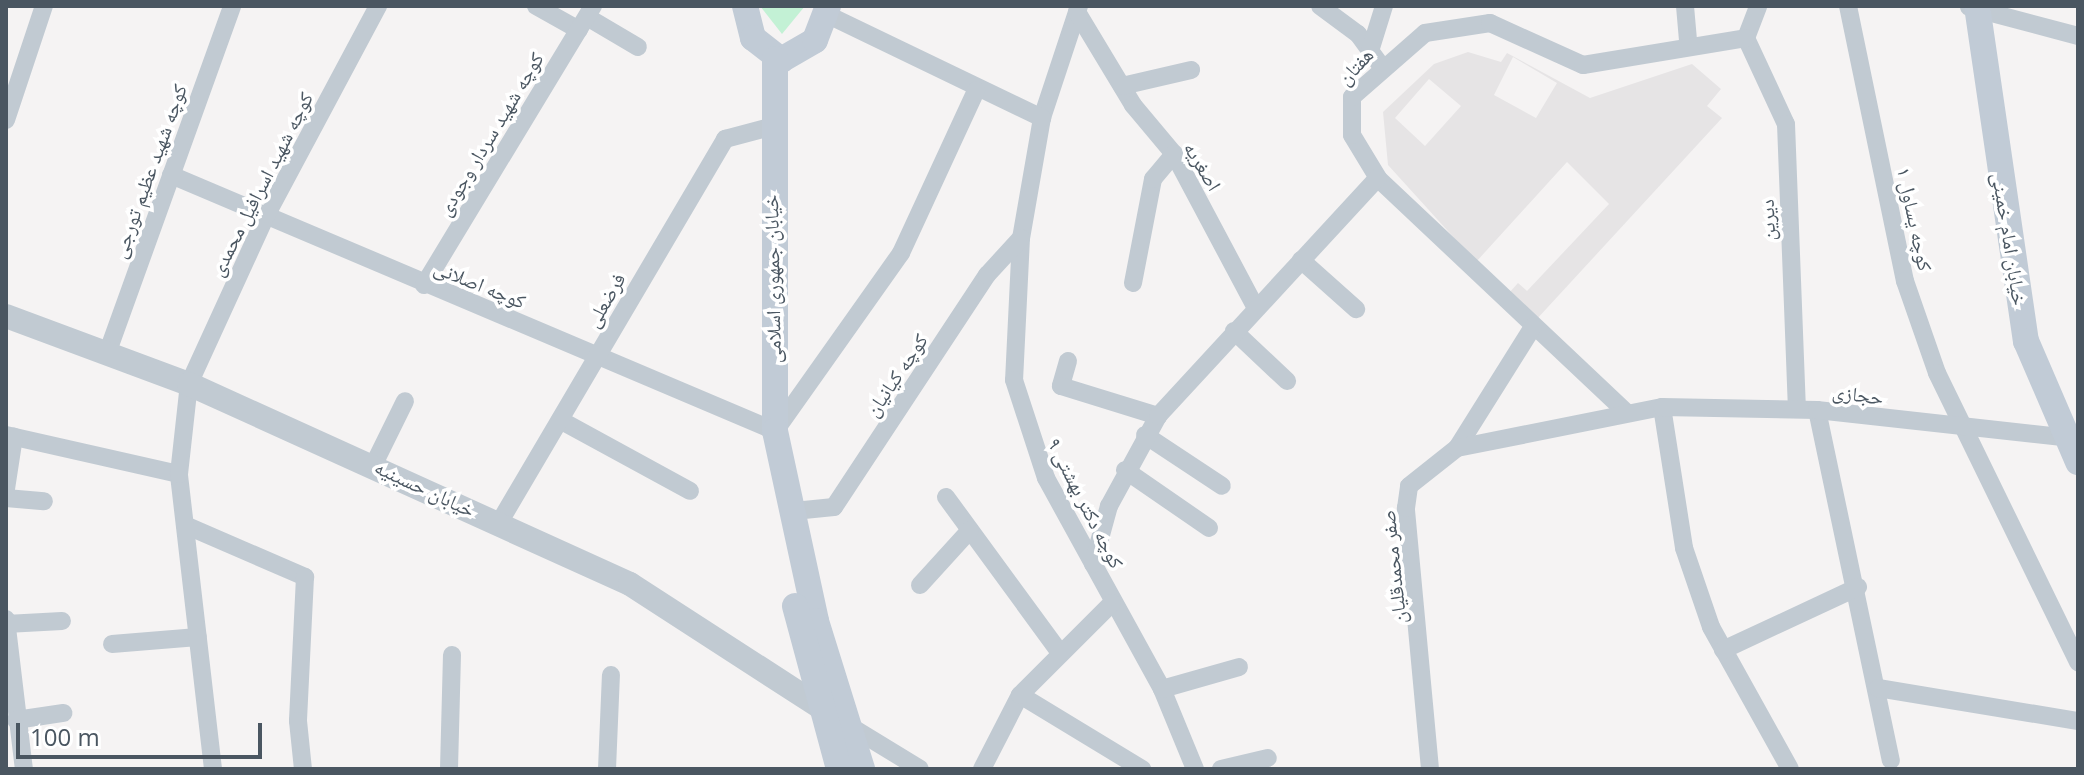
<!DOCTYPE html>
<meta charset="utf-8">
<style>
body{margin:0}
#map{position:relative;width:2084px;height:775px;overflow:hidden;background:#f5f3f3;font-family:"Open Sans","Noto Naskh Arabic",sans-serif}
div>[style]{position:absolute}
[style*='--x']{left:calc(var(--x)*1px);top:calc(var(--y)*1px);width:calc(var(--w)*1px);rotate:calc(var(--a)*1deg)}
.education>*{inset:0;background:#e6e4e5}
.green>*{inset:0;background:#c3f1d5}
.minor>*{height:18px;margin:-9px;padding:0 9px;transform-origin:9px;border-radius:9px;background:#c1cad2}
.tertiary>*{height:24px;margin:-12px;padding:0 12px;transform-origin:12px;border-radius:12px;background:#c1cad2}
.secondary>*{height:26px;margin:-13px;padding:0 13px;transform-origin:13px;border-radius:13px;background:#c1cbd6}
span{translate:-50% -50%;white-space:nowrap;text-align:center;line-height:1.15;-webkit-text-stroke:7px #fff;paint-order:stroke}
.street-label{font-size:20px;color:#4a5661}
.frame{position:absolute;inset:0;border:8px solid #4a5661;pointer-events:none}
.scale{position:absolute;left:16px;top:723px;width:246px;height:36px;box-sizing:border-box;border:4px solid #4a5661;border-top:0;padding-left:10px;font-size:24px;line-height:28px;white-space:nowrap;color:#4a5661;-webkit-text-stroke:6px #fff;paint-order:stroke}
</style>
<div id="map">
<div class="education">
<div style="clip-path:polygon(evenodd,1468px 52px,1501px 62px,1507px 53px,1590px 98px,1692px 64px,1721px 89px,1707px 106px,1722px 118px,1536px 320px,1509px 293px,1518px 283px,1527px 291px,1609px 204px,1567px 162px,1476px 262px,1388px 165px,1383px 112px,1434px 64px,1468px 52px,1513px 57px,1557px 83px,1536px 118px,1494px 95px,1513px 57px,1468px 52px,1429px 79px,1461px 106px,1425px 146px,1395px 118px,1429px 79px)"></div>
</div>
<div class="green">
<div style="clip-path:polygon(760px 6px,805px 6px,782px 34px)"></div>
</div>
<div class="minor">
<div style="--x:536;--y:6;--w:49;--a:29.2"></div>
<div style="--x:1079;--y:6;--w:118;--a:108.3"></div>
<div style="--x:1042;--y:118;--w:122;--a:99.9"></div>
<div style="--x:1021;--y:238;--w:142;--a:92.8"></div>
<div style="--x:1014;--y:380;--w:103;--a:71.9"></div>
<div style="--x:1046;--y:478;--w:241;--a:61.2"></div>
<div style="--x:1162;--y:689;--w:87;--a:67.6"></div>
<div style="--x:1320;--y:6;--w:47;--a:36.4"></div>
<div style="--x:1358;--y:34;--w:41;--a:54"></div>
<div style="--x:1685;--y:6;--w:38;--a:85"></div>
<div style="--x:1848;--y:6;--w:281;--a:78.3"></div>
<div style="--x:1905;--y:281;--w:97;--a:70.8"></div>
<div style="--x:1937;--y:373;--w:322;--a:64"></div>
<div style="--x:1969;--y:7;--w:113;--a:14.9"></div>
<div style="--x:1077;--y:12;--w:109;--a:58.9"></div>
<div style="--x:1133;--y:105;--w:64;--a:50.1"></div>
<div style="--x:1174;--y:154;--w:174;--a:62"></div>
<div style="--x:826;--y:14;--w:240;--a:25.7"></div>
<div style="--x:587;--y:17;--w:59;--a:30.5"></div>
<div style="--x:1746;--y:38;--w:95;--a:65.1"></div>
<div style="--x:1786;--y:124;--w:285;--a:87.8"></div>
<div style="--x:1746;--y:38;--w:34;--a:-69"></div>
<div style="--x:1370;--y:51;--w:47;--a:-72.7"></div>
<div style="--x:1122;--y:86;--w:71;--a:-13.1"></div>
<div style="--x:6;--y:120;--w:120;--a:-71.6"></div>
<div style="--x:171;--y:175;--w:656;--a:22.97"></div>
<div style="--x:775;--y:431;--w:218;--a:-54.7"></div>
<div style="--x:901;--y:253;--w:179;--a:-65.2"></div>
<div style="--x:1301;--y:260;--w:74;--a:41.7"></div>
<div style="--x:1133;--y:283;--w:106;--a:-79.1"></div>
<div style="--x:1153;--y:179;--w:33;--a:-50"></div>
<div style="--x:424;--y:285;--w:326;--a:-58.8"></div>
<div style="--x:1234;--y:331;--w:73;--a:43.3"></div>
<div style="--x:108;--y:351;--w:367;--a:-70.2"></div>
<div style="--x:1068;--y:361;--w:26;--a:106"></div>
<div style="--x:1061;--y:386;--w:102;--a:17.2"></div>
<div style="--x:1662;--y:407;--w:143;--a:81.1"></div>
<div style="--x:1684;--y:548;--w:83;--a:71.1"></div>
<div style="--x:1711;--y:627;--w:162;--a:60.9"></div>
<div style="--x:1817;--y:410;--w:358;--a:78.1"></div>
<div style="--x:1627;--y:413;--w:342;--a:-136.7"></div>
<div style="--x:1378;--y:178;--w:50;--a:-121.2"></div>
<div style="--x:1352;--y:135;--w:38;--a:-90"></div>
<div style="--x:1352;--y:97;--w:97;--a:-41.2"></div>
<div style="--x:1425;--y:33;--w:66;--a:-8.7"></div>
<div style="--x:1490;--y:23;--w:102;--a:24.3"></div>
<div style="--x:1583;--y:65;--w:165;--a:-9.4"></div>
<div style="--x:560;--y:420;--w:148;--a:28.6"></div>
<div style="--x:6;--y:435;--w:177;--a:12.7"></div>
<div style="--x:1145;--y:435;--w:92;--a:33.5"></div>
<div style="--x:1457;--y:448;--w:143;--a:-57.9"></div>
<div style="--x:374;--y:464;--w:70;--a:-63.8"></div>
<div style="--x:1125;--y:470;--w:102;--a:34.6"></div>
<div style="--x:6;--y:489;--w:53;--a:-81.3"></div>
<div style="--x:946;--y:497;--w:190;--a:53.8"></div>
<div style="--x:6;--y:498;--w:38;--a:5"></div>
<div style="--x:794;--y:511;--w:40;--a:-5.7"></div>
<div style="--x:834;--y:507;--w:278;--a:-56.6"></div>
<div style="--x:987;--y:275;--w:50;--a:-47.4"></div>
<div style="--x:499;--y:523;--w:446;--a:-59.5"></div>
<div style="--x:725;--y:139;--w:47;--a:-14.9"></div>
<div style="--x:185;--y:525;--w:131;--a:23.4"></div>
<div style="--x:305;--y:577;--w:144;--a:92.8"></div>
<div style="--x:298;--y:721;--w:48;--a:84.1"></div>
<div style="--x:1093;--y:564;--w:60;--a:-74.6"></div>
<div style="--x:1109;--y:506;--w:102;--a:-61.4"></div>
<div style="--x:1158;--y:416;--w:324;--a:-47.3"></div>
<div style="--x:920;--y:585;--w:74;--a:-47.7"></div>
<div style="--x:6;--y:619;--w:151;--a:83.2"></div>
<div style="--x:6;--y:624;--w:56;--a:-3.1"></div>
<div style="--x:112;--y:644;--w:86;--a:-4.7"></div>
<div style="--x:1723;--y:650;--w:149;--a:-25"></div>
<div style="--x:1878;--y:688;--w:203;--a:9.4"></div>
<div style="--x:1162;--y:689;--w:80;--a:-15.9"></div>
<div style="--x:1020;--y:695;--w:143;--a:31.2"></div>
<div style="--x:16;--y:720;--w:48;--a:-8.5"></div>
<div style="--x:848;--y:725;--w:84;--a:31.4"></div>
<div style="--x:213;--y:769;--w:297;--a:-96.6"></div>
<div style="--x:179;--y:474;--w:91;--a:-83.7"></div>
<div style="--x:189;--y:384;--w:187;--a:-65.4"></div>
<div style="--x:267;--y:214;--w:236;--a:-61.9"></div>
<div style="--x:449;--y:769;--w:114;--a:-88.5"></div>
<div style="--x:607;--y:769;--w:94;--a:-87.6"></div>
<div style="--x:982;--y:769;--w:83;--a:-62.8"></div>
<div style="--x:1020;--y:695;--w:130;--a:-45"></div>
<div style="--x:1221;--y:769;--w:48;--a:-13.2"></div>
<div style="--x:1430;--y:769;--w:262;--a:-95.3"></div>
<div style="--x:1406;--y:508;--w:22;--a:-82"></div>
<div style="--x:1409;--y:486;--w:61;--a:-38.4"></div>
<div style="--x:1457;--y:448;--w:209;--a:-11.3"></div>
<div style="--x:1662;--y:407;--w:155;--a:1.1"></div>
<div style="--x:1817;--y:410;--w:263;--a:6.3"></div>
</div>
<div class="tertiary">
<div style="--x:6;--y:316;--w:195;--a:20.4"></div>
<div style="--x:189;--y:384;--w:484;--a:24.4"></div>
<div style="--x:630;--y:584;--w:226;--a:32.9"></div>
</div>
<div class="secondary">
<div style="--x:745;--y:6;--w:33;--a:76"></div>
<div style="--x:753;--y:38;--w:36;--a:38"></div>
<div style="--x:781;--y:60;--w:39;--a:-30"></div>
<div style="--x:815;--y:40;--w:36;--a:-69"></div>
<div style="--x:1977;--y:6;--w:339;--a:81.7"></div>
<div style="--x:2026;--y:341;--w:132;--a:66.7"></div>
<div style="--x:775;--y:59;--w:372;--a:90"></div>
<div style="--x:775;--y:431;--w:194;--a:77.8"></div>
<div style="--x:816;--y:621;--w:155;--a:72.7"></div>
<div style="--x:795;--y:606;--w:169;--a:74.9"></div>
</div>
<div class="street-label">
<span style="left:1355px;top:66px;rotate:-47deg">هفتان</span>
<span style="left:490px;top:134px;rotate:-59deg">کوچه شهید سردار وجودی</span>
<span style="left:1203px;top:166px;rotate:59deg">اصغریه</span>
<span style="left:149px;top:171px;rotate:-70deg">کوچه شهید عظیم تورجی</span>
<span style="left:261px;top:184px;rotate:-63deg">کوچه شهید اسرافیل محمدی</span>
<span style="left:1915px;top:219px;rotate:78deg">کوچه یساول ۱</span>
<span style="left:1767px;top:220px;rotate:-92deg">دیرین</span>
<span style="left:2010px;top:239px;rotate:81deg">خیابان امام خمینی</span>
<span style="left:772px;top:279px;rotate:-91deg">خیابان جمهوری اسلامی</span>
<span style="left:480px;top:284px;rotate:22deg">کوچه اصلانی</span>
<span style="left:605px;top:300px;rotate:-60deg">فرضعلی</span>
<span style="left:896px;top:375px;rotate:-56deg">کوچه کیانیان</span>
<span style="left:1858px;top:394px;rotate:8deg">حجازی</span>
<span style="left:425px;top:488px;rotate:25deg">خیابان حسینیه</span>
<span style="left:1086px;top:503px;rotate:63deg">کوچه دکتر بهشتی ۹</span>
<span style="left:1393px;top:567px;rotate:-96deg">صفر محمدقلیان</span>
</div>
<div class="frame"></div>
<div class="scale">100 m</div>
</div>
